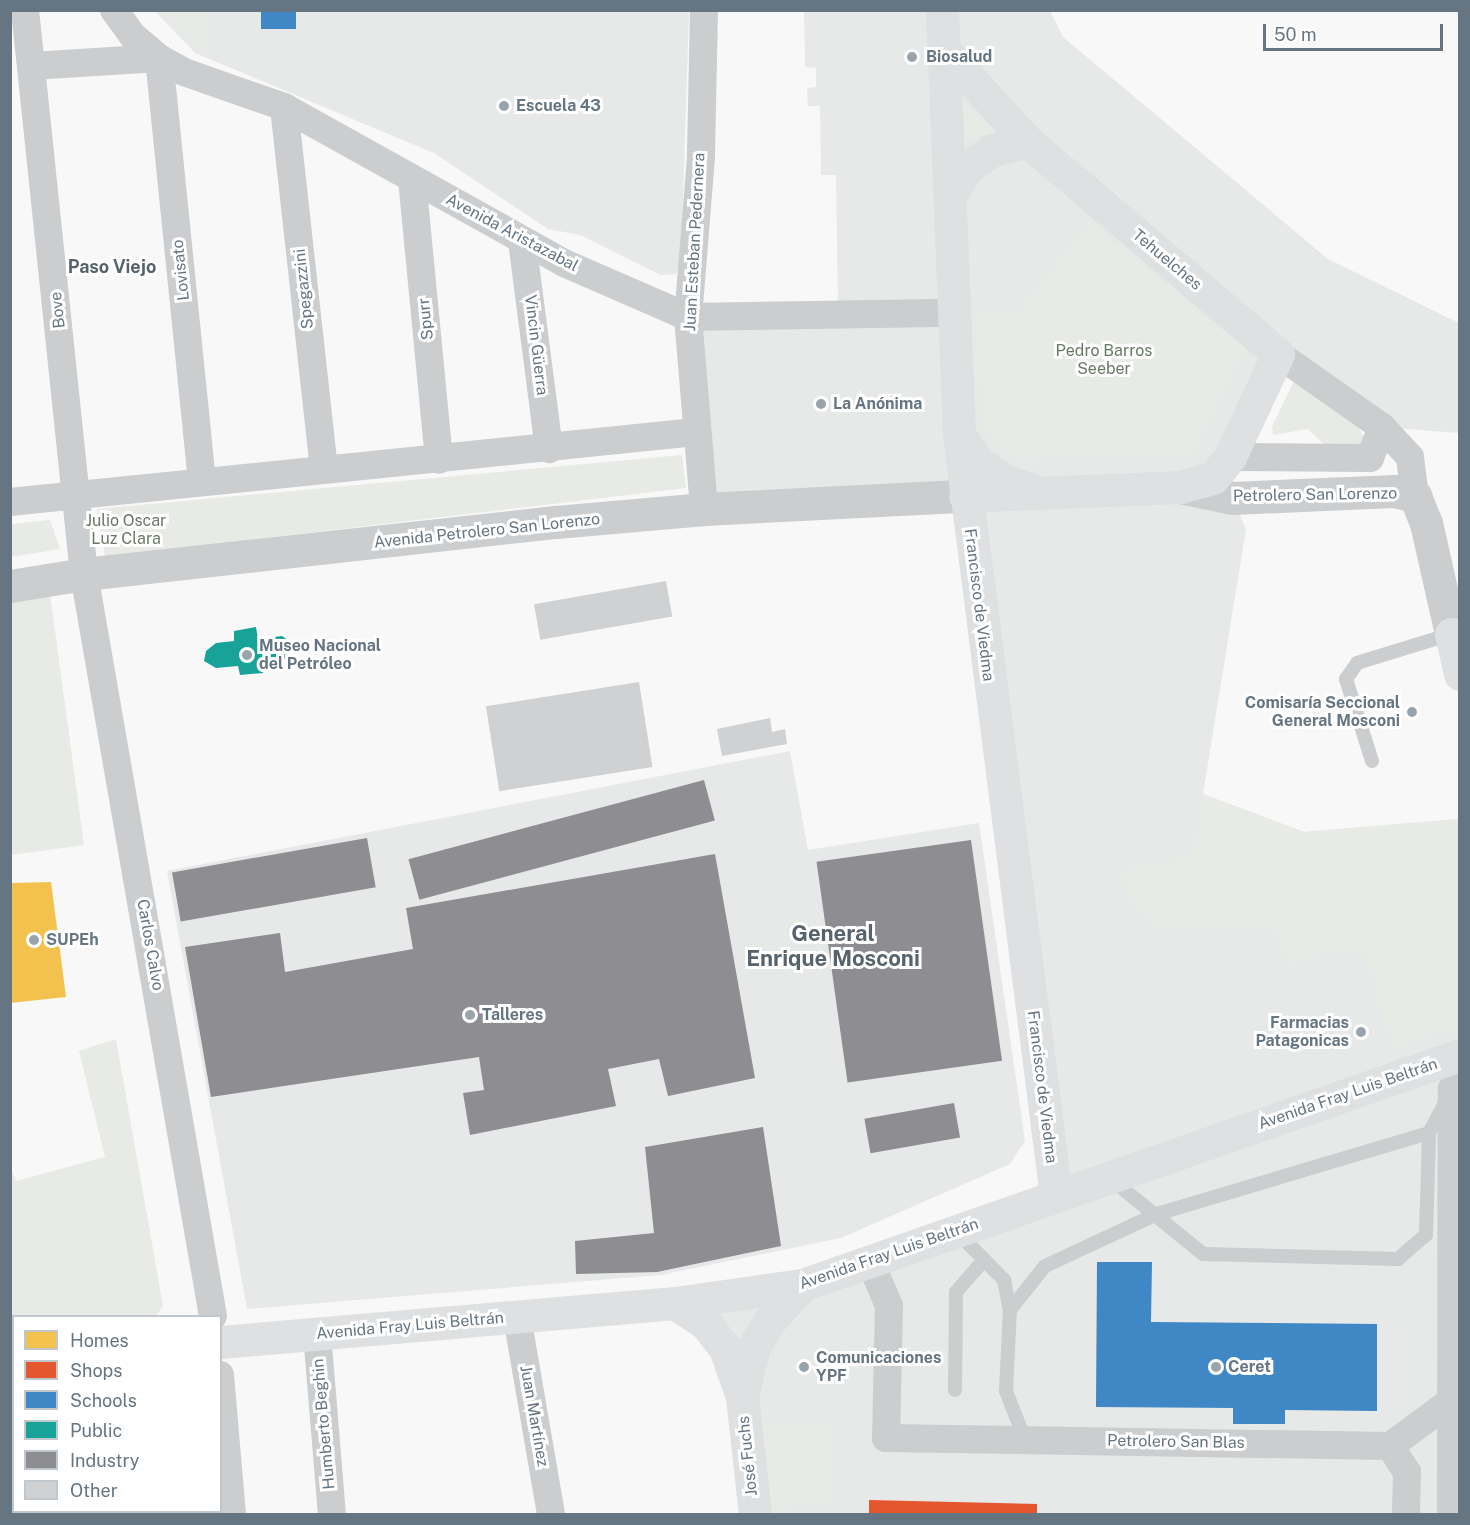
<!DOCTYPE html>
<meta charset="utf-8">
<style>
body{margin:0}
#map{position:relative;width:1470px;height:1525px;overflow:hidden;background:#f8f8f8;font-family:"Public Sans",sans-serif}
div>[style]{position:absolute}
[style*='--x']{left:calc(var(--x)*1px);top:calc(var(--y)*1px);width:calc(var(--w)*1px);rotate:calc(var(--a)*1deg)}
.built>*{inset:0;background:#e7e8e8}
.green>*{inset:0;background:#e7eae5}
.homes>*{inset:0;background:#f2c14e}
.shops>*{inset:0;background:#e4572e}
.schools>*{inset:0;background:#3f88c5;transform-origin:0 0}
.public>*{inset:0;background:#17a398}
.industry>*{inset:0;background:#8d8d92;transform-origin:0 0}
.building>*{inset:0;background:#cfd1d2;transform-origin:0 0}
.service>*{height:14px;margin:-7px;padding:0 7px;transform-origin:7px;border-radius:7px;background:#cbcdce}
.minor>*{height:28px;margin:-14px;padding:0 14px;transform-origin:14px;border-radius:14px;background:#cbcdce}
.tertiary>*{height:33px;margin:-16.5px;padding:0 16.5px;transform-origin:16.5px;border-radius:16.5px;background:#cbcdce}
.secondary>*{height:33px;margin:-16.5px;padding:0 16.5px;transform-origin:16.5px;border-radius:16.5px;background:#dfe0e1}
.primary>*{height:33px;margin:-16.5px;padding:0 16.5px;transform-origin:16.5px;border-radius:16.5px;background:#dfe0e1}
.trunk>*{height:33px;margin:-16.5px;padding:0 16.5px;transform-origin:16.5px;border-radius:16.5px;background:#dfe0e1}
.dots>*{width:16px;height:16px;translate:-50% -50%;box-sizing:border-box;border:3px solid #fff;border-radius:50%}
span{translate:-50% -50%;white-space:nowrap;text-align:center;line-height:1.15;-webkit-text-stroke:6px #fff;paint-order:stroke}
.poi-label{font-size:16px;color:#657581;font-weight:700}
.left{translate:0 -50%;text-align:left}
.right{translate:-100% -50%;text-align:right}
.street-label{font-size:16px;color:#657581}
.park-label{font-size:16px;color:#687964}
.neighbourhood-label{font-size:18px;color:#57636c;font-weight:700}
.district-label{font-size:22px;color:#57636c;font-weight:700}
.frame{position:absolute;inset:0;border:12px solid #657581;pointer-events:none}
.legend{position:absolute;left:12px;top:1315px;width:210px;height:198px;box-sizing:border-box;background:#fff;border:2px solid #c1c8cd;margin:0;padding:8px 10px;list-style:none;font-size:18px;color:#657581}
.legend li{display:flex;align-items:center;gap:12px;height:30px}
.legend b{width:30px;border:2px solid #c1c8cd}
.scale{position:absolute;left:1263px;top:24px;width:180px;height:27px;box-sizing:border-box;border:3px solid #657581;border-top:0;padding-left:8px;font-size:18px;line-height:21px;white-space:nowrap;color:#657581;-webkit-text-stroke:4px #fff;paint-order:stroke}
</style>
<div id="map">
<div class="built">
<div style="clip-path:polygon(155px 11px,689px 11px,681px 262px,676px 274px,661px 275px,580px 235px,548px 229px,434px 153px,195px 53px)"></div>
<div style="clip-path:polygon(804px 11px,1050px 11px,1063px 37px,1328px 259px,1459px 323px,1459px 433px,1382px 427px,1279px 355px,1230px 457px,1232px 498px,1246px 529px,1203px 794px,1304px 832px,1459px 819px,1459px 1514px,755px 1514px,742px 1397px,675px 1303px,802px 1285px,1056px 1196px,965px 497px,704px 509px,688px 317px,838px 314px,836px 175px,821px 175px,820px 106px,808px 106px,807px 88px,816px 87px,816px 68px,805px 67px)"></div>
<div style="clip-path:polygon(790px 751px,808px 850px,979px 823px,1025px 1141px,1010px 1164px,841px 1238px,661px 1275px,247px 1309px,167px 871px)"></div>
</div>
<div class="green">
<div style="clip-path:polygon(163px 11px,208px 11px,209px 59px)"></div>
<div style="clip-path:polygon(942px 76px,965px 105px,993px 132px,944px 145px)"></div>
<div style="clip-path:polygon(1090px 223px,1246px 349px,1191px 458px,1009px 459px,983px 426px,977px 313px,1019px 312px)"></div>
<div style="clip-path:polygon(1295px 379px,1357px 423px,1365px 440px,1351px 452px,1329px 449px,1308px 429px,1273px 435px,1272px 427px)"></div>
<div style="clip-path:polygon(682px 455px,686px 488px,105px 557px,97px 509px)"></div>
<div style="clip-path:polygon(50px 520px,60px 549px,11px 557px,11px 524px)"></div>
<div style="clip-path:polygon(50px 594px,84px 845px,11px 855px,11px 601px)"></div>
<div style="clip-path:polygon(1203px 794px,1304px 832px,1459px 819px,1459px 1026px,1393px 1047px,1364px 949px,1325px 953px,1289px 966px,1276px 929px,1217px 931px,1156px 926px,1127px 896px,1123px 869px,1192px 858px)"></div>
<div style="clip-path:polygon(116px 1039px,163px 1306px,156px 1316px,14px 1316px,11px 1327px,11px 1169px,16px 1181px,105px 1157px,79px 1051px)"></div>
<div style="clip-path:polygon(755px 1423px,833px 1423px,829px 1450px,832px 1501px,798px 1503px,774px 1514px,760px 1514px)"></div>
</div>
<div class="homes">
<div style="clip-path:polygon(51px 882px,66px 997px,10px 1003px,10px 883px)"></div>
</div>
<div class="shops">
<div style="clip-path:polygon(869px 1500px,1037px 1504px,1037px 1514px,869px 1514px)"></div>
</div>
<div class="schools">
<div style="left:261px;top:10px;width:35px;height:19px"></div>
<div style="clip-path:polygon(1097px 1262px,1152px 1262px,1151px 1322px,1377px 1324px,1377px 1411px,1285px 1410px,1285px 1424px,1233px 1424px,1233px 1408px,1096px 1407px)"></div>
</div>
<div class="public">
<div style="clip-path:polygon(256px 627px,258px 639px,282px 636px,292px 643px,292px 651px,284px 659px,263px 663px,263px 673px,240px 675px,238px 666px,216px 668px,204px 661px,206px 651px,216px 643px,234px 641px,234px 631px)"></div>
</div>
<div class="industry">
<div style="left:704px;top:780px;width:42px;height:306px;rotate:75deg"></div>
<div style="left:367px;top:838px;width:50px;height:198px;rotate:80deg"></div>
<div style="left:971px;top:840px;width:223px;height:156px;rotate:82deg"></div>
<div style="clip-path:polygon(715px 854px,755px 1078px,668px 1096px,659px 1059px,608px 1069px,616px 1106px,470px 1135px,463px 1093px,484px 1090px,479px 1057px,211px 1097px,185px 947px,280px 933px,285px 972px,413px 949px,406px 908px)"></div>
<div style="left:954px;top:1103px;width:35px;height:91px;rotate:80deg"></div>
<div style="clip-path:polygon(763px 1127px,781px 1246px,657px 1272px,576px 1274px,575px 1241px,654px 1233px,645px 1147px)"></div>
</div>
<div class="building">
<div style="left:666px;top:581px;width:36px;height:134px;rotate:80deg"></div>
<div style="left:639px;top:682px;width:86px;height:155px;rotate:81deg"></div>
<div style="clip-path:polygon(770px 718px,772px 732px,785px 729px,787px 744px,722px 756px,717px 729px)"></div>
</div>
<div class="service">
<div style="--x:1372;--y:761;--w:86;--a:-107.6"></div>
<div style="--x:1346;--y:679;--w:19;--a:-55"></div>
<div style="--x:1357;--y:663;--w:98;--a:-17.1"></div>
<div style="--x:1112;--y:1180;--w:117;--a:39.1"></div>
<div style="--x:1203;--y:1254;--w:195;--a:1.5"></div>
<div style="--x:1398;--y:1259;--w:37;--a:-41"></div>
<div style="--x:1426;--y:1235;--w:102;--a:-88.3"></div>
<div style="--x:956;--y:1231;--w:69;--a:45.6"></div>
<div style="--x:1004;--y:1280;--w:31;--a:79"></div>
<div style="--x:955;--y:1390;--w:98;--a:-89.4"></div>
<div style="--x:956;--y:1292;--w:41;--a:-48.9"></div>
<div style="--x:1025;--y:1440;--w:53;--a:-111.2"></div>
<div style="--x:1006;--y:1391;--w:81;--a:-87.2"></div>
<div style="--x:1010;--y:1310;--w:56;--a:-51.5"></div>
<div style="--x:1045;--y:1266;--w:123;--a:-24.9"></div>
<div style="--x:1157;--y:1214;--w:284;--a:-16.6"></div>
<div style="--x:1429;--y:1133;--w:36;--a:-62"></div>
</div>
<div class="minor">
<div style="--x:25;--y:10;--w:567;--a:84.03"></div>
<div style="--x:84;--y:574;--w:753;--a:80.14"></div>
<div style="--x:114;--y:10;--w:32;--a:54"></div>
<div style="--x:133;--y:36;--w:34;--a:40"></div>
<div style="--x:159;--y:58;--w:29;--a:29"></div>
<div style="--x:184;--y:72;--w:106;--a:19.3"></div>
<div style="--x:284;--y:107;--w:321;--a:29.1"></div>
<div style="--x:564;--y:263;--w:135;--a:23.5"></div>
<div style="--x:688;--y:317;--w:267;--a:-0.9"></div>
<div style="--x:704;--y:10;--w:147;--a:91.2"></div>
<div style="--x:701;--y:157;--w:161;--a:94.6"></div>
<div style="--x:688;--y:317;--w:193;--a:85.2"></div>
<div style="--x:32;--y:66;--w:127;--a:-3.6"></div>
<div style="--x:159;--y:58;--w:425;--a:84.2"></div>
<div style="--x:284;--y:107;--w:365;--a:83.7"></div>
<div style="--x:412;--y:179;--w:282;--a:84.5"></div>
<div style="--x:522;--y:241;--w:210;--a:82.6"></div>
<div style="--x:1278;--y:354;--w:127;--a:35.1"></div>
<div style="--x:1382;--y:427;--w:41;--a:47"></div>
<div style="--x:1410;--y:457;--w:39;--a:83"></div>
<div style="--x:1230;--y:457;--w:140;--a:0.4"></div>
<div style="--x:1370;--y:458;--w:33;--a:-69"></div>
<div style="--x:10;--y:502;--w:689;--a:-5.83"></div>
<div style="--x:870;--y:1261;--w:49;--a:67.1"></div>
<div style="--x:889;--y:1306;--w:132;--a:91.3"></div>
<div style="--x:886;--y:1438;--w:504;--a:0.91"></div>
<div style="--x:1390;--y:1446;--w:76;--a:-36.4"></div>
<div style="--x:517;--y:1317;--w:200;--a:80.2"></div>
<div style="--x:317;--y:1333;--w:182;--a:85.3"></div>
<div style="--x:220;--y:1375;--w:140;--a:85.1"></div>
<div style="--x:1390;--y:1446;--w:31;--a:57"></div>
<div style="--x:1407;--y:1472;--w:42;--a:91.4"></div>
<div style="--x:111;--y:1512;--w:2;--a:90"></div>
<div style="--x:1451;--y:1514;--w:425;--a:-89.9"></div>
<div style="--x:1452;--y:1089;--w:20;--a:-66"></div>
</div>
<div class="tertiary">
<div style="--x:1180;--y:487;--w:53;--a:11.9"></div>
<div style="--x:1232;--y:498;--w:162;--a:-2.5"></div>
<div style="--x:1394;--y:491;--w:22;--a:13"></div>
<div style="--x:1415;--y:496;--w:29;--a:68"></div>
<div style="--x:1426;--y:523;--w:114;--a:77.3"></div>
<div style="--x:10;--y:586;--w:75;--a:-9.2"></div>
<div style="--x:84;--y:574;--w:475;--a:-6.3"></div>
<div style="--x:556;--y:522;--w:149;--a:-5"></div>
<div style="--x:704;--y:509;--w:261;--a:-2.9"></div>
</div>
<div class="secondary">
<div style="--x:942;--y:10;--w:424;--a:87.7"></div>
<div style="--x:959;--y:434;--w:768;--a:82.75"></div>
<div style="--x:945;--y:51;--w:122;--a:47.7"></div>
<div style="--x:1027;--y:141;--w:329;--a:40.3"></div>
<div style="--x:1278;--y:354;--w:114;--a:115"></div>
<div style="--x:1230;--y:457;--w:27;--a:129"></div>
<div style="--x:1213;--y:478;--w:34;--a:165"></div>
<div style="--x:1180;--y:487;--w:215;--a:177.6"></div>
<div style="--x:950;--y:197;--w:32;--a:-60"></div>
<div style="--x:966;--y:169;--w:32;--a:-36"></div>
<div style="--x:992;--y:150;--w:36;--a:-14"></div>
<div style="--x:959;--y:434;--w:34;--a:56"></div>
<div style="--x:978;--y:462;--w:33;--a:35"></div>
<div style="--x:1005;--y:481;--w:28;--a:18"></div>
</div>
<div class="primary">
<div style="--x:675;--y:1303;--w:37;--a:34"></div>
<div style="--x:706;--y:1324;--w:31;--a:52"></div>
<div style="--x:725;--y:1348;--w:52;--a:70.9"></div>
<div style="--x:742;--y:1397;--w:118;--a:83.7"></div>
<div style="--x:220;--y:1342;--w:457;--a:-4.9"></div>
<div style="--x:675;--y:1303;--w:128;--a:-8.1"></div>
<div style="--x:802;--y:1285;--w:697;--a:-19.27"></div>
<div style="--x:10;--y:1352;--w:4;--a:0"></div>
<div style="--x:742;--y:1397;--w:52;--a:-76.8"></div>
<div style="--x:754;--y:1346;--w:32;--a:-58"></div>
<div style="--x:771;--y:1319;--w:46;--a:-47.6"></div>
</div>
<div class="trunk">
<div style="--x:1451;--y:634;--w:41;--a:77.3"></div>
</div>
<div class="dots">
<div style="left:912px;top:57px;background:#98a3ab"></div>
<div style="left:504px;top:106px;background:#98a3ab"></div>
<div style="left:821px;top:404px;background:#98a3ab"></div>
<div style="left:247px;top:655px;background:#98a3ab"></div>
<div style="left:1412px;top:712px;background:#98a3ab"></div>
<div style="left:34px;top:940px;background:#98a3ab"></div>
<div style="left:470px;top:1015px;background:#98a3ab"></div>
<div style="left:1361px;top:1032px;background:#98a3ab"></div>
<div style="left:804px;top:1367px;background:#98a3ab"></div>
<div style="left:1216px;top:1367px;background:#98a3ab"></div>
</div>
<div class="poi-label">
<span class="left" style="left:926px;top:57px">Biosalud</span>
<span class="left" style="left:516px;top:106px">Escuela 43</span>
<span class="left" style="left:833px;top:404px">La Anónima</span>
<span class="left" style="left:259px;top:655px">Museo Nacional<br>del Petróleo</span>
<span class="right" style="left:1400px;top:712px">Comisaría Seccional<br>General Mosconi</span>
<span class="left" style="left:46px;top:940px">SUPEh</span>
<span class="left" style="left:482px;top:1015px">Talleres</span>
<span class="right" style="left:1349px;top:1032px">Farmacias<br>Patagonicas</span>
<span class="left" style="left:816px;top:1367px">Comunicaciones<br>YPF</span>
<span class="left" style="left:1228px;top:1367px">Ceret</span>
</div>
<div class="street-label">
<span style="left:512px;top:233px;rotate:28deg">Avenida Aristazabal</span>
<span style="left:695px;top:242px;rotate:-87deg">Juan Esteban Pedernera</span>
<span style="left:1167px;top:260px;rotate:40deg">Tehuelches</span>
<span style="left:181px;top:270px;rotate:-96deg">Lovisato</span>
<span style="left:304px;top:289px;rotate:-96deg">Spegazzini</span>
<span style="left:58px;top:310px;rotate:-96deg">Bove</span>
<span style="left:426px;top:319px;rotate:-96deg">Spurr</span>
<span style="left:536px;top:345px;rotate:83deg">Vincin Güerra</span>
<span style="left:1315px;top:495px;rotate:-1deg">Petrolero San Lorenzo</span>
<span style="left:487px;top:531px;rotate:-6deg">Avenida Petrolero San Lorenzo</span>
<span style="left:979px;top:605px;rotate:83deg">Francisco de Viedma</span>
<span style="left:150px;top:945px;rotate:80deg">Carlos Calvo</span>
<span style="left:1042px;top:1087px;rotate:83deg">Francisco de Viedma</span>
<span style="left:1348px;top:1094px;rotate:-19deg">Avenida Fray Luis Beltrán</span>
<span style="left:889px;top:1254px;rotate:-19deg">Avenida Fray Luis Beltrán</span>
<span style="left:410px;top:1326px;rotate:-5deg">Avenida Fray Luis Beltrán</span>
<span style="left:534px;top:1416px;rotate:80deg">Juan Martínez</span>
<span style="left:324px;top:1424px;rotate:-95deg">Humberto Beghin</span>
<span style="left:1176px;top:1442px;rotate:1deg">Petrolero San Blas</span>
<span style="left:748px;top:1456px;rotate:-96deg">José Fuchs</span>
</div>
<div class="park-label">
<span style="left:1104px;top:360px">Pedro Barros<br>Seeber</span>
<span style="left:126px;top:530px">Julio Oscar<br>Luz Clara</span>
</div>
<div class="neighbourhood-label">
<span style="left:112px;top:267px">Paso Viejo</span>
</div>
<div class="district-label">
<span style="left:833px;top:946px">General<br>Enrique Mosconi</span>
</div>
<div class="frame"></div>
<ul class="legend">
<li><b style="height:16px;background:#f2c14e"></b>Homes</li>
<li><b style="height:16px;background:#e4572e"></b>Shops</li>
<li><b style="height:16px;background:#3f88c5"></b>Schools</li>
<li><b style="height:16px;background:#17a398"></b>Public</li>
<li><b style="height:16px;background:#8d8d92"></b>Industry</li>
<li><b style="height:16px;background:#cfd1d2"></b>Other</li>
</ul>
<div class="scale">50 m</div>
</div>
